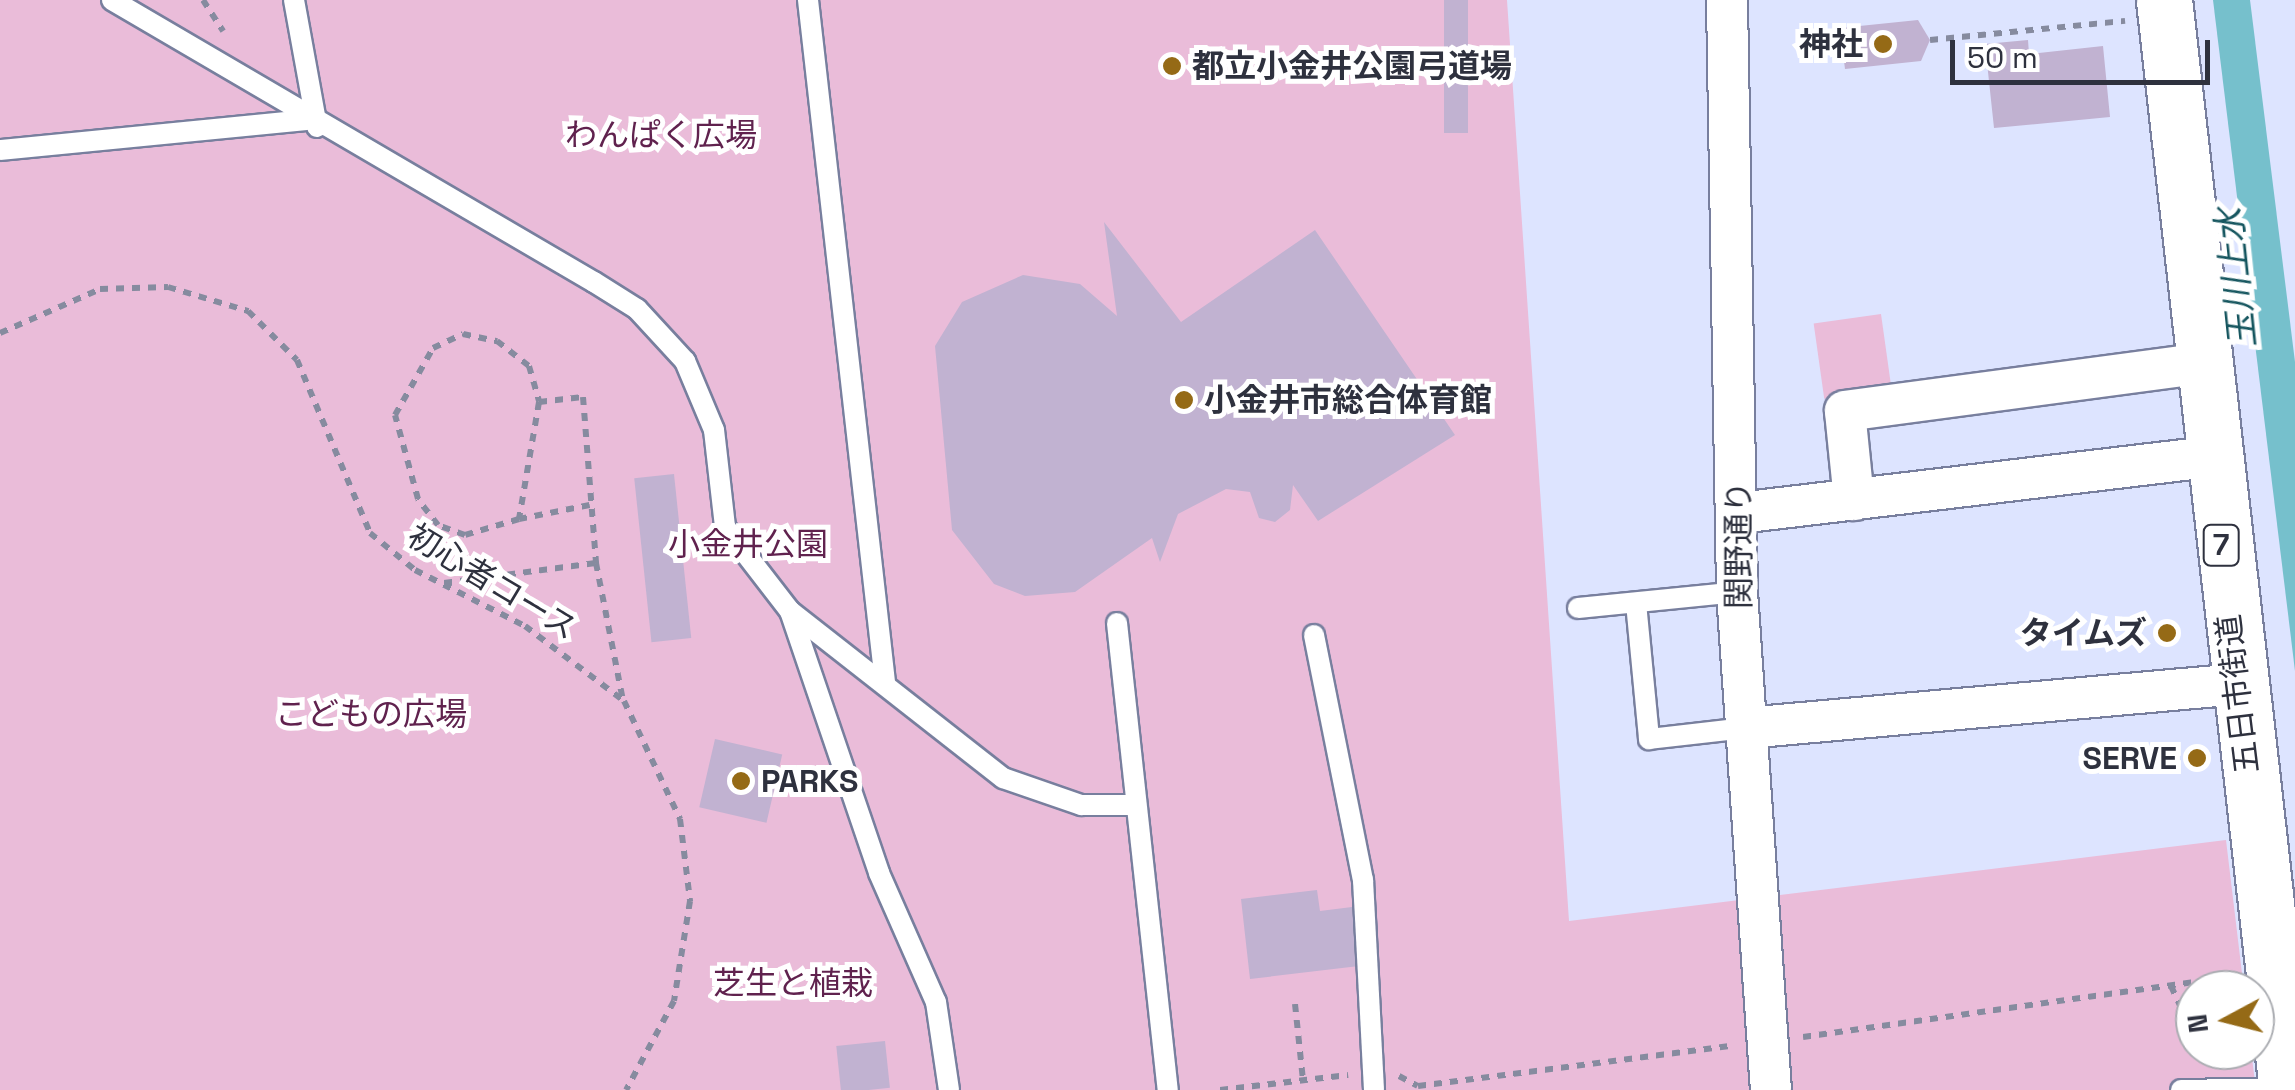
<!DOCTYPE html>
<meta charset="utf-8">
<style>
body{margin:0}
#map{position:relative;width:2295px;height:1090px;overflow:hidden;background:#dde4ff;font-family:"Space Grotesk","Noto Sans JP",sans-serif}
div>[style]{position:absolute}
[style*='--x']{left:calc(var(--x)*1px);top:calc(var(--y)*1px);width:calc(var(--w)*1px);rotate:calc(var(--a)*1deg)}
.green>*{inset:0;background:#eabcd9;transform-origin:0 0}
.water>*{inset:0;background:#76c0cc}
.building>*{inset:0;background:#c1b2d1;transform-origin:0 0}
.path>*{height:6px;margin-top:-3px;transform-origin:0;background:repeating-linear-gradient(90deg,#868b9f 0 8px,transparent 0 16px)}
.roads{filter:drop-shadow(2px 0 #787f9e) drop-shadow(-2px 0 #787f9e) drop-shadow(0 2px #787f9e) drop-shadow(0 -2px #787f9e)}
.service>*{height:20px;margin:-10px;padding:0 10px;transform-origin:10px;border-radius:10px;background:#fff}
.minor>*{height:40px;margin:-20px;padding:0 20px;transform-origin:20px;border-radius:20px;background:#fff}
.primary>*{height:55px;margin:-27.5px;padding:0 27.5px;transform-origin:27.5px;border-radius:27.5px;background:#fff}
.dots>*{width:28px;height:28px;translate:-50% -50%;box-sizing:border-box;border:5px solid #fff;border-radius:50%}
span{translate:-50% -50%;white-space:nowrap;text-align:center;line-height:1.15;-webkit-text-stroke:10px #fff;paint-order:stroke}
.shield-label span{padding:2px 8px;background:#fff;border:2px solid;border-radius:8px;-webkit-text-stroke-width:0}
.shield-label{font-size:30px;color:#2e313e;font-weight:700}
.poi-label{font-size:32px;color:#2e313e;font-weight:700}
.right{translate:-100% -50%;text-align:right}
.left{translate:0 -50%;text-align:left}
.park-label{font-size:32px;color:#60224e}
.street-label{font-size:32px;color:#2e313e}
.water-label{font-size:35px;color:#16565f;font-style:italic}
.north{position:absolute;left:2175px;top:970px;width:100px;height:100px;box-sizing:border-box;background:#fff;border:2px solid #abadb2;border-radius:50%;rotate:263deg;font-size:28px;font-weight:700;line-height:40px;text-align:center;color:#2e313e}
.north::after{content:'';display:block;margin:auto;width:35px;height:45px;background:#956a16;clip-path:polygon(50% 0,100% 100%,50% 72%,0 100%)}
.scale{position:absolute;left:1950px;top:40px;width:260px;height:45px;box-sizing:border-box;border:5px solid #2e313e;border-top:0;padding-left:12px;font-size:30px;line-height:35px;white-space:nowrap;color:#2e313e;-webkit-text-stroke:8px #fff;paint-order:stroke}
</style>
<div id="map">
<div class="green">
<div style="clip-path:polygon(0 0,1507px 0,1569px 921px,2226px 840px,2244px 990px,2195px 990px,2195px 1050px,2251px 1050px,2256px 1090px,0 1090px)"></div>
<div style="left:1881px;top:314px;width:76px;height:68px;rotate:82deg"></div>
</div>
<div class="water">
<div style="clip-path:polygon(2213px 0,2250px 0,2295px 362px,2295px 671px)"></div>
</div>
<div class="building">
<div style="left:1444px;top:0;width:24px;height:133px"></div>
<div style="clip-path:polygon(1918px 20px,1930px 40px,1921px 61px,1845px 69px,1840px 28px)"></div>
<div style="clip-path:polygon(2028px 40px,2029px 54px,2103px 46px,2110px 117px,1994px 128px,1985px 44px)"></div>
<div style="clip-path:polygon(1104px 222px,1181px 322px,1315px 230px,1455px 435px,1318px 521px,1293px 485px,1290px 510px,1275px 522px,1259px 518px,1250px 492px,1226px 489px,1178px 514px,1160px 562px,1152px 538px,1075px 592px,1025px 596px,994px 584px,952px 530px,935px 346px,962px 302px,1023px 275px,1080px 284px,1117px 316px)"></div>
<div style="left:674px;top:474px;width:165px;height:40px;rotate:84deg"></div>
<div style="left:715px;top:739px;width:69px;height:70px;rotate:13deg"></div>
<div style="clip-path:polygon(1317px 890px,1320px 911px,1352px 907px,1359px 966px,1250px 979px,1241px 899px)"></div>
<div style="left:885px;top:1041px;width:47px;height:49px;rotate:84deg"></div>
</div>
<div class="path">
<div style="--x:203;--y:0;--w:37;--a:57"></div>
<div style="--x:1930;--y:40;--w:196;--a:-5.6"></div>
<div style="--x:0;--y:333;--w:109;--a:-23.7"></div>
<div style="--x:100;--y:289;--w:68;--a:-1.7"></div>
<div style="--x:168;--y:287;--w:84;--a:16.7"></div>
<div style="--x:248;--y:311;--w:69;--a:45"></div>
<div style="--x:297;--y:360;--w:188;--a:67.1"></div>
<div style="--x:370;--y:533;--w:58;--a:39.4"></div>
<div style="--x:415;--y:570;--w:123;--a:27"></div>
<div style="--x:525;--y:626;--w:124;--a:37.1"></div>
<div style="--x:624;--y:701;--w:131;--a:64.6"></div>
<div style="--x:680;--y:819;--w:83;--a:83"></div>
<div style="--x:690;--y:901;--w:101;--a:99.1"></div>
<div style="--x:674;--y:1001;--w:101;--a:118.3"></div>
<div style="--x:463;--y:334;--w:35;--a:12"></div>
<div style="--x:497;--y:341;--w:41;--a:38"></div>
<div style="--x:529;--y:366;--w:37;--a:74"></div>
<div style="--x:539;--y:402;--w:119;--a:99.7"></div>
<div style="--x:519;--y:519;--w:56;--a:163.5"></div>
<div style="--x:465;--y:535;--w:29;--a:-160"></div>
<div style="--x:438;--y:525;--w:33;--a:-128"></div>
<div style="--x:418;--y:499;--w:87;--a:-105.3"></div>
<div style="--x:395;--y:415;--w:77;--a:-60.4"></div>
<div style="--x:433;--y:348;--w:33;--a:-25"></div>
<div style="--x:539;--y:402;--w:44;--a:-6.5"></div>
<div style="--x:583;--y:397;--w:167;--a:85.5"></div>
<div style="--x:596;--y:563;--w:140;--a:78.9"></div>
<div style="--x:519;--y:519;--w:72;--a:-11.2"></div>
<div style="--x:444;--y:583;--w:153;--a:-7.5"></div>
<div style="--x:2171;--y:986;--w:57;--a:65.2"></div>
<div style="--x:1295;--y:1004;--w:76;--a:84"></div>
<div style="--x:1803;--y:1037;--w:433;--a:-8"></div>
<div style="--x:2201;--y:1050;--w:14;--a:65"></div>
<div style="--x:1399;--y:1076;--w:21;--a:28"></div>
<div style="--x:1418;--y:1086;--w:316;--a:-7.3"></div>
<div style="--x:1220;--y:1090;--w:129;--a:-6.7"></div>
</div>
<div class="roads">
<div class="service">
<div style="--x:112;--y:0;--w:558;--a:30.33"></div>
<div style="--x:594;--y:282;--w:51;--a:32.1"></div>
<div style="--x:637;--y:309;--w:71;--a:47.3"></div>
<div style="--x:685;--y:361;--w:75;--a:67.2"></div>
<div style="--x:714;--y:430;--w:98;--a:83.5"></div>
<div style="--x:725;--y:527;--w:106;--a:52.3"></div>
<div style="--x:790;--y:611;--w:277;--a:71.2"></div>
<div style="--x:879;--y:873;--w:141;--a:66.2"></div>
<div style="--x:936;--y:1002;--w:89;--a:81.6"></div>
<div style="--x:294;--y:0;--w:129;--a:79.7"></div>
<div style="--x:808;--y:0;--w:686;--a:83.56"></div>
<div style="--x:0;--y:150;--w:308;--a:-5.6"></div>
<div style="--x:1636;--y:603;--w:137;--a:84.5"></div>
<div style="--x:1649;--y:739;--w:98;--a:-6.5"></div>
<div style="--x:1578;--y:608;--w:160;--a:-5.7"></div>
<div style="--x:790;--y:611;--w:271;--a:38.1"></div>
<div style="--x:1003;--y:778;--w:83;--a:19.1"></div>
<div style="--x:1081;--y:805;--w:55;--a:0"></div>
<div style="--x:1117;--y:623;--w:470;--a:83.8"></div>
<div style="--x:1314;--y:635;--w:250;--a:78.7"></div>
<div style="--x:1363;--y:880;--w:210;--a:87"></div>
<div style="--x:2181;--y:1090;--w:104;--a:-1.1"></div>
</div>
<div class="minor">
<div style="--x:1727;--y:0;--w:592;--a:89.03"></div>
<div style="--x:1737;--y:592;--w:499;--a:86.1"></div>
<div style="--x:1854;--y:500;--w:89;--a:-95.8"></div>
<div style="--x:1845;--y:411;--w:357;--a:-7.6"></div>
<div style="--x:1739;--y:513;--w:476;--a:-6.8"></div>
<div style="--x:1746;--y:728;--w:492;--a:-5.1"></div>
</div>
<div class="primary">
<div style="--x:2164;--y:0;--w:1097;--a:83.56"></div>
</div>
</div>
<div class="dots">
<div style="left:1883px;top:44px;background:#956a16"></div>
<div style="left:1172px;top:66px;background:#956a16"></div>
<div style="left:1184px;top:400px;background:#956a16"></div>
<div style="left:2167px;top:633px;background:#956a16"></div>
<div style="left:2197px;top:758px;background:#956a16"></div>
<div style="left:741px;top:781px;background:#956a16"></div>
</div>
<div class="shield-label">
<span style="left:2221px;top:545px">7</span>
</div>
<div class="poi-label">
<span class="right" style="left:1863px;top:44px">神社</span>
<span class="left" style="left:1192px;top:66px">都立小金井公園弓道場</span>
<span class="left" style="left:1204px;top:400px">小金井市総合体育館</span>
<span class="right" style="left:2147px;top:633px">タイムズ</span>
<span class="right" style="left:2177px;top:758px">SERVE</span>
<span class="left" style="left:761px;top:781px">PARKS</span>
</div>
<div class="park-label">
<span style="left:661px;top:135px">わんぱく広場</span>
<span style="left:748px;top:544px">小金井公園</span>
<span style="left:371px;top:714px">こどもの広場</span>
<span style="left:793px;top:983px">芝生と植栽</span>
</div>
<div class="street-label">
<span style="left:1739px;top:545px;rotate:-90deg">関野通り</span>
<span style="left:492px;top:582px;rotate:31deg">初心者コース</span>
<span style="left:2238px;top:694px;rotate:-97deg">五日市街道</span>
</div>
<div class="water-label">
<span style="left:2236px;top:278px;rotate:-96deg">玉川上水</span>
</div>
<div class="north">N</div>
<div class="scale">50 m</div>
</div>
